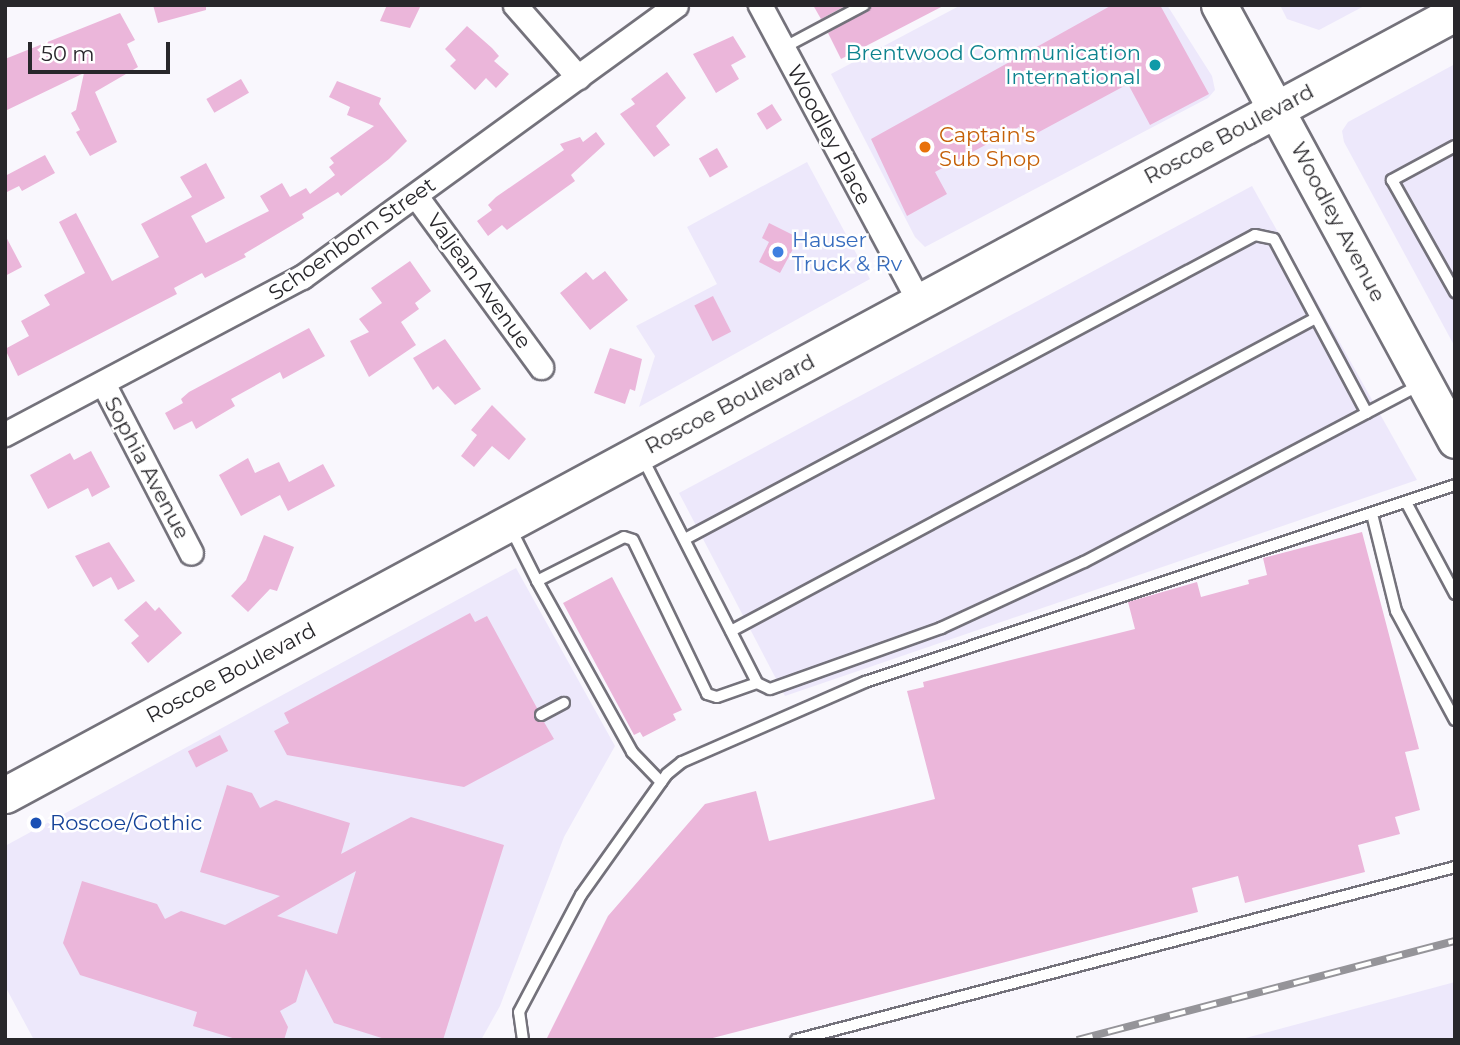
<!DOCTYPE html>
<style>
body{margin:0}
#map{position:relative;width:1460px;height:1045px;overflow:hidden;background:#f9f7fd;font-family:Montserrat,sans-serif}
div>[style]{position:absolute}
[style*='--x']{left:calc(var(--x)*1px);top:calc(var(--y)*1px);width:calc(var(--w)*1px);rotate:calc(var(--a)*1deg)}
.built>*{inset:0;background:#ede8fb}
.building>*{inset:0;background:#ebb6da;transform-origin:0 0}
.roads{filter:drop-shadow(2px 0 #74727b) drop-shadow(-2px 0 #74727b) drop-shadow(0 2px #74727b) drop-shadow(0 -2px #74727b)}
.service>*{height:10px;margin:-5px;padding:0 5px;transform-origin:5px;border-radius:5px;background:#fff}
.minor>*{height:23px;margin:-11.5px;padding:0 11.5px;transform-origin:11.5px;border-radius:11.5px;background:#fff}
.primary>*{height:35px;margin:-17.5px;padding:0 17.5px;transform-origin:17.5px;border-radius:17.5px;background:#fff}
.rail>*{height:8px;margin-top:-4px;transform-origin:0;background:repeating-linear-gradient(90deg,#fff 0 16px,#959499 0 32px);box-sizing:border-box;border-block:2px solid #959499}
.dots>*{width:19px;height:19px;translate:-50% -50%;box-sizing:border-box;border:4px solid #fff;border-radius:50%}
span{translate:-50% -50%;white-space:nowrap;text-align:center;line-height:1.15;-webkit-text-stroke:5px #fff;paint-order:stroke}
.culture-label{font-size:21px;color:#0d838f}
.right{translate:-100% -50%;text-align:right}
.street-label{font-size:21px;color:#28272b}
.food-label{font-size:21px;color:#c56008}
.left{translate:0 -50%;text-align:left}
.shop-label{font-size:21px;color:#366cbe}
.transit-label{font-size:21px;color:#164399}
.frame{position:absolute;inset:0;border:7px solid #28272b;pointer-events:none}
.scale{position:absolute;left:28px;top:42px;width:142px;height:32px;box-sizing:border-box;border:4px solid #28272b;border-top:0;padding-left:9px;font-size:21px;line-height:24px;white-space:nowrap;color:#28272b;-webkit-text-stroke:5px #fff;paint-order:stroke}
</style>
<div id="map">
<div class="built">
<div style="clip-path:polygon(961px 5px,1167px 5px,1212px 76px,1215px 90px,1208px 98px,925px 247px,915px 237px,831px 74px)"></div>
<div style="clip-path:polygon(1280px 5px,1366px 5px,1319px 30px,1287px 19px)"></div>
<div style="clip-path:polygon(1455px 64px,1455px 347px,1344px 142px,1342px 131px,1348px 122px)"></div>
<div style="clip-path:polygon(807px 162px,870px 279px,639px 407px,655px 356px,636px 326px,717px 284px,687px 227px)"></div>
<div style="clip-path:polygon(1252px 186px,1417px 480px,785px 696px,679px 493px)"></div>
<div style="clip-path:polygon(516px 568px,615px 746px,564px 837px,500px 1006px,481px 1040px,34px 1040px,5px 986px,5px 846px)"></div>
<div style="clip-path:polygon(1455px 982px,1455px 1040px,1238px 1040px)"></div>
</div>
<div class="building">
<div style="clip-path:polygon(153px 5px,206px 5px,206px 10px,158px 23px)"></div>
<div style="clip-path:polygon(387px 5px,421px 5px,410px 28px,380px 21px)"></div>
<div style="clip-path:polygon(813px 5px,847px 5px,821px 19px)"></div>
<div style="clip-path:polygon(872px 5px,945px 5px,841px 59px,828px 33px)"></div>
<div style="clip-path:polygon(1112px 5px,1160px 5px,1209px 94px,1150px 125px,1128px 84px,1026px 139px,1019px 127px,935px 172px,947px 194px,907px 216px,871px 139px)"></div>
<div style="clip-path:polygon(120px 13px,135px 40px,127px 44px,138px 67px,95px 92px,117px 142px,90px 156px,76px 132px,80px 130px,71px 113px,76px 110px,84px 73px,5px 111px,5px 59px)"></div>
<div style="clip-path:polygon(467px 26px,492px 48px,499px 56px,494px 61px,509px 74px,496px 88px,486px 78px,475px 90px,450px 66px,456px 60px,445px 49px)"></div>
<div style="clip-path:polygon(733px 36px,746px 57px,731px 65px,739px 79px,716px 93px,693px 54px)"></div>
<div style="clip-path:polygon(667px 72px,686px 98px,656px 126px,670px 145px,654px 157px,620px 114px,635px 104px,631px 99px)"></div>
<div style="left:241px;top:79px;width:16px;height:40px;rotate:60deg"></div>
<div style="clip-path:polygon(337px 81px,381px 98px,379px 104px,407px 141px,389px 159px,341px 196px,338px 192px,302px 214px,304px 218px,244px 254px,246px 257px,205px 278px,202px 273px,174px 288px,177px 294px,18px 376px,5px 349px,29px 336px,21px 321px,50px 305px,44px 295px,85px 273px,59px 222px,76px 213px,112px 281px,159px 257px,141px 224px,192px 197px,180px 177px,206px 163px,225px 198px,191px 216px,206px 243px,269px 211px,260px 196px,282px 183px,290px 197px,306px 188px,310px 194px,335px 175px,329px 167px,334px 163px,330px 158px,374px 126px,347px 115px,350px 107px,329px 97px)"></div>
<div style="left:772px;top:104px;width:19px;height:18px;rotate:58deg"></div>
<div style="clip-path:polygon(596px 132px,605px 144px,571px 175px,575px 181px,507px 230px,502px 225px,488px 236px,477px 221px,492px 210px,488px 205px,496px 197px,564px 150px,560px 144px,580px 137px,583px 142px)"></div>
<div style="left:717px;top:148px;width:22px;height:21px;rotate:60deg"></div>
<div style="clip-path:polygon(45px 155px,55px 173px,22px 191px,19px 186px,5px 193px,5px 176px)"></div>
<div style="clip-path:polygon(769px 223px,799px 238px,780px 273px,759px 262px,769px 242px,762px 238px)"></div>
<div style="clip-path:polygon(5px 235px,22px 267px,5px 276px)"></div>
<div style="clip-path:polygon(410px 261px,431px 291px,415px 303px,419px 309px,401px 322px,416px 345px,369px 377px,350px 341px,369px 332px,359px 319px,382px 303px,371px 288px)"></div>
<div style="clip-path:polygon(605px 271px,628px 300px,590px 330px,560px 293px,586px 272px,593px 280px)"></div>
<div style="left:713px;top:296px;width:40px;height:21px;rotate:63deg"></div>
<div style="clip-path:polygon(309px 328px,325px 356px,283px 379px,280px 372px,231px 399px,235px 406px,196px 429px,192px 421px,174px 430px,165px 413px,183px 403px,181px 399px,189px 392px)"></div>
<div style="clip-path:polygon(445px 339px,481px 389px,455px 405px,438px 386px,433px 390px,413px 358px)"></div>
<div style="clip-path:polygon(610px 348px,642px 359px,635px 391px,630px 389px,625px 404px,594px 393px)"></div>
<div style="clip-path:polygon(492px 405px,526px 439px,509px 460px,492px 446px,474px 467px,461px 456px,477px 435px,471px 430px)"></div>
<div style="clip-path:polygon(91px 451px,110px 487px,92px 497px,88px 488px,48px 509px,30px 475px,70px 453px,74px 460px)"></div>
<div style="clip-path:polygon(248px 458px,255px 473px,279px 462px,289px 482px,323px 464px,335px 486px,288px 511px,280px 495px,241px 516px,219px 475px)"></div>
<div style="clip-path:polygon(1362px 532px,1419px 749px,1405px 752px,1420px 810px,1395px 817px,1400px 834px,1358px 845px,1365px 872px,1245px 903px,1238px 876px,1192px 888px,1198px 912px,705px 1040px,546px 1040px,608px 916px,705px 804px,756px 791px,769px 841px,935px 799px,907px 691px,924px 687px,923px 682px,1135px 629px,1128px 602px,1197px 582px,1201px 597px,1249px 584px,1248px 580px,1267px 575px,1263px 558px)"></div>
<div style="clip-path:polygon(264px 535px,294px 547px,277px 591px,270px 589px,248px 612px,231px 596px,246px 580px)"></div>
<div style="clip-path:polygon(109px 542px,135px 581px,118px 590px,111px 577px,93px 587px,75px 556px)"></div>
<div style="clip-path:polygon(612px 577px,682px 710px,673px 714px,676px 720px,643px 737px,640px 732px,634px 735px,563px 603px)"></div>
<div style="clip-path:polygon(146px 601px,155px 611px,159px 607px,182px 633px,148px 663px,131px 643px,139px 636px,124px 620px)"></div>
<div style="clip-path:polygon(470px 613px,475px 622px,487px 616px,537px 708px,534px 719px,544px 722px,554px 739px,464px 787px,287px 755px,274px 731px,289px 723px,284px 713px)"></div>
<div style="left:220px;top:735px;width:18px;height:36px;rotate:63deg"></div>
<div style="clip-path:polygon(evenodd,227px 785px,252px 793px,260px 808px,276px 800px,350px 823px,341px 854px,411px 817px,504px 845px,443px 1040px,388px 1040px,334px 1023px,306px 969px,296px 1002px,280px 1011px,288px 1027px,284px 1040px,239px 1040px,193px 1026px,197px 1012px,80px 975px,63px 943px,82px 881px,157px 904px,165px 919px,181px 911px,225px 925px,280px 896px,200px 872px,227px 785px,356px 871px,337px 934px,277px 916px,356px 871px)"></div>
</div>
<div class="roads">
<div class="service">
<div style="--x:783;--y:48;--w:92;--a:-28"></div>
<div style="--x:1455;--y:146;--w:72;--a:151.6"></div>
<div style="--x:1392;--y:180;--w:129;--a:60.6"></div>
<div style="--x:641;--y:455;--w:256;--a:63"></div>
<div style="--x:757;--y:683;--w:14;--a:25"></div>
<div style="--x:770;--y:689;--w:182;--a:-19.6"></div>
<div style="--x:941;--y:628;--w:157;--a:-24.8"></div>
<div style="--x:1084;--y:562;--w:380;--a:-27.8"></div>
<div style="--x:1407;--y:504;--w:102;--a:61.9"></div>
<div style="--x:1372;--y:514;--w:100;--a:76.1"></div>
<div style="--x:1396;--y:611;--w:124;--a:61.6"></div>
<div style="--x:511;--y:529;--w:58;--a:63.4"></div>
<div style="--x:537;--y:581;--w:97;--a:-26.8"></div>
<div style="--x:624;--y:537;--w:9;--a:18"></div>
<div style="--x:633;--y:540;--w:171;--a:64.3"></div>
<div style="--x:707;--y:694;--w:10;--a:17"></div>
<div style="--x:717;--y:697;--w:42;--a:-19.3"></div>
<div style="--x:685;--y:539;--w:646;--a:-28.07"></div>
<div style="--x:1255;--y:235;--w:19;--a:12"></div>
<div style="--x:1274;--y:239;--w:197;--a:61.9"></div>
<div style="--x:537;--y:581;--w:196;--a:60.9"></div>
<div style="--x:632;--y:752;--w:42;--a:46"></div>
<div style="--x:731;--y:631;--w:663;--a:-28.15"></div>
<div style="--x:541;--y:715;--w:26;--a:-28"></div>
<div style="--x:523;--y:1040;--w:28;--a:-98"></div>
<div style="--x:519;--y:1012;--w:132;--a:-62.1"></div>
<div style="--x:581;--y:895;--w:148;--a:-54.6"></div>
<div style="--x:667;--y:774;--w:19;--a:-39"></div>
<div style="--x:682;--y:762;--w:200;--a:-23.6"></div>
<div style="--x:865;--y:682;--w:622;--a:-18.46"></div>
<div style="--x:796;--y:1040;--w:681;--a:-14.71"></div>
</div>
<div class="minor">
<div style="--x:515;--y:5;--w:96;--a:48.8"></div>
<div style="--x:760;--y:5;--w:337;--a:61.8"></div>
<div style="--x:416;--y:196;--w:212;--a:53.8"></div>
<div style="--x:103;--y:383;--w:191;--a:62.6"></div>
<div style="--x:5;--y:434;--w:336;--a:-27.9"></div>
<div style="--x:302;--y:277;--w:462;--a:-36"></div>
</div>
<div class="primary">
<div style="--x:1219;--y:5;--w:495;--a:61.5"></div>
<div style="--x:5;--y:795;--w:1647;--a:-28.34"></div>
</div>
</div>
<div class="rail">
<div style="--x:1077;--y:1040;--w:391;--a:-14.7"></div>
</div>
<div class="dots">
<div style="left:1155px;top:65px;background:#0f9aa8"></div>
<div style="left:925px;top:147px;background:#e8710a"></div>
<div style="left:778px;top:252px;background:#3f7fe0"></div>
<div style="left:36px;top:823px;background:#1a4fb4"></div>
</div>
<div class="culture-label">
<span class="right" style="left:1141px;top:65px">Brentwood Communication<br>International</span>
</div>
<div class="street-label">
<span style="left:1229px;top:134px;rotate:-28deg">Roscoe Boulevard</span>
<span style="left:829px;top:135px;rotate:62deg">Woodley Place</span>
<span style="left:1338px;top:222px;rotate:62deg">Woodley Avenue</span>
<span style="left:352px;top:239px;rotate:-35deg">Schoenborn Street</span>
<span style="left:479px;top:281px;rotate:54deg">Valjean Avenue</span>
<span style="left:730px;top:404px;rotate:-28deg">Roscoe Boulevard</span>
<span style="left:147px;top:468px;rotate:62deg">Sophia Avenue</span>
<span style="left:231px;top:673px;rotate:-28deg">Roscoe Boulevard</span>
</div>
<div class="food-label">
<span class="left" style="left:939px;top:147px">Captain's<br>Sub Shop</span>
</div>
<div class="shop-label">
<span class="left" style="left:792px;top:252px">Hauser<br>Truck &amp; Rv</span>
</div>
<div class="transit-label">
<span class="left" style="left:50px;top:823px">Roscoe/Gothic</span>
</div>
<div class="frame"></div>
<div class="scale">50 m</div>
</div>
